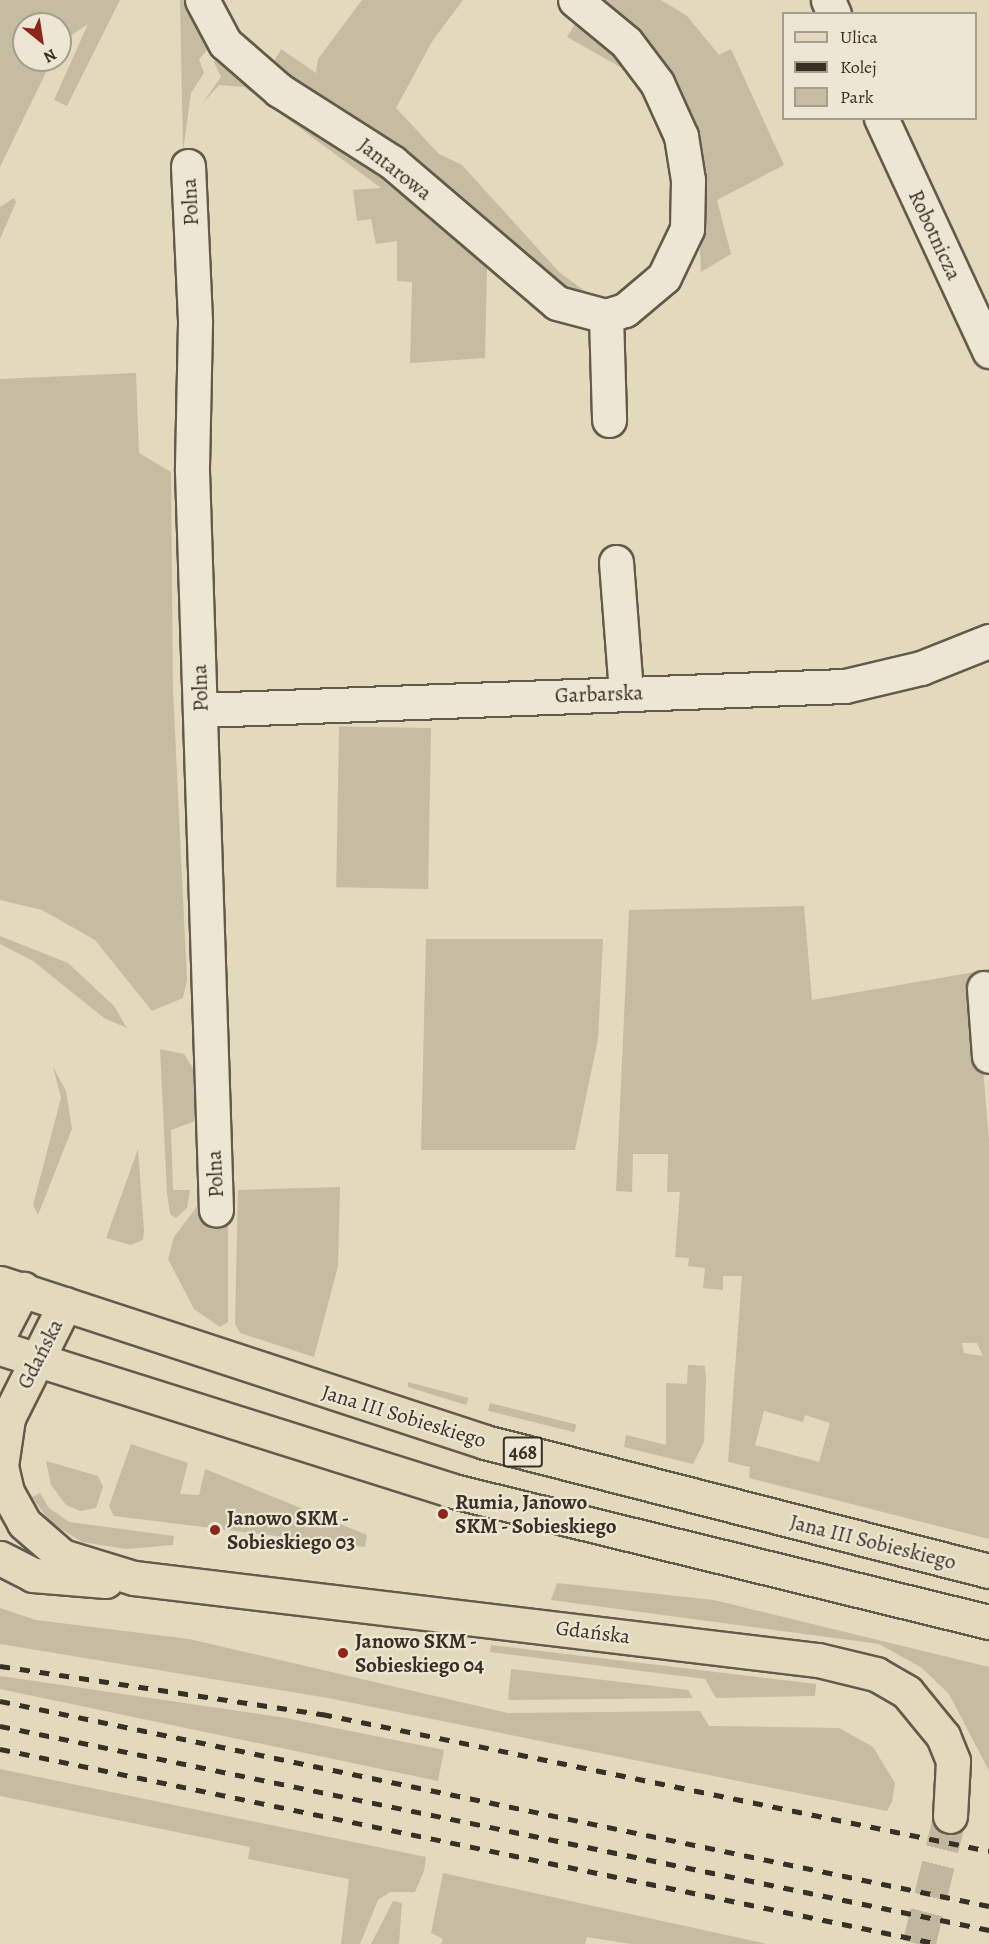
<!DOCTYPE html>
<meta charset="utf-8">
<style>
body{margin:0}
#map{position:relative;width:989px;height:1944px;overflow:hidden;background:#e3d9bc;font-family:Alegreya,serif}
div>[style]{position:absolute}
[style*='--x']{left:calc(var(--x)*1px);top:calc(var(--y)*1px);width:calc(var(--w)*1px);rotate:calc(var(--a)*1deg)}
.green>*{inset:0;background:#c6bca2;transform-origin:0 0}
.major-tunnel>*{height:33px;margin-top:-16.5px;transform-origin:0;background:repeating-linear-gradient(90deg,#c1b79e 0 33px,transparent 0 49px)}
.roads{filter:drop-shadow(2px 0 #645a4b) drop-shadow(-2px 0 #645a4b) drop-shadow(0 2px #645a4b) drop-shadow(0 -2px #645a4b)}
.minor>*{height:33px;margin:-16.5px;padding:0 16.5px;transform-origin:16.5px;border-radius:16.5px;background:#ede6d3}
.major>*{height:33px;margin:-16.5px;padding:0 16.5px;transform-origin:16.5px;border-radius:16.5px;background:#e3d9bc}
.rail>*{height:4.5px;margin-top:-2.25px;transform-origin:0;background:repeating-linear-gradient(90deg,#392f25 0 10px,transparent 0 20px)}
.dots>*{width:16px;height:16px;translate:-50% -50%;box-sizing:border-box;border:3px solid #ede6d3;border-radius:50%}
span{translate:-50% -50%;white-space:nowrap;text-align:center;line-height:1.15;-webkit-text-stroke:4.5px #ede6d3;paint-order:stroke}
.shield-label span{padding:2px 4px;background:#ede6d3;border:2px solid;border-radius:4px;-webkit-text-stroke-width:0}
.shield-label{font-size:20px;color:#392f25;font-weight:700}
.street-label{font-size:21px;color:#392f25}
.poi-label{font-size:21px;color:#392f25;font-weight:700}
.left{translate:0 -50%;text-align:left}
.legend{position:absolute;left:782px;top:12px;width:195px;height:108px;box-sizing:border-box;background:#ede6d3;border:2px solid #a59d8d;margin:0;padding:8px 10px;list-style:none;font-size:18px;color:#392f25}
.legend li{display:flex;align-items:center;gap:12px;height:30px}
.legend b{width:30px;border:2px solid #a59d8d}
.north{position:absolute;left:12px;top:12px;width:60px;height:60px;box-sizing:border-box;background:#ede6d3;border:2px solid #a59d8d;border-radius:50%;rotate:150deg;font-size:16px;font-weight:700;line-height:24px;text-align:center;color:#392f25}
.north::after{content:'';display:block;margin:auto;width:21px;height:27px;background:#8f2418;clip-path:polygon(50% 0,100% 100%,50% 72%,0 100%)}
</style>
<div id="map">
<div class="green">
<div style="clip-path:polygon(0 0,120px 0,67px 106px,54px 100px,88px 24px,60px 43px,60px 24px,24px 24px,24px 60px,52px 60px,0 167px)"></div>
<div style="clip-path:polygon(180px 0,193px 0,214px 42px,199px 59px,204px 73px,191px 93px,183px 151px)"></div>
<div style="clip-path:polygon(362px 0,463px 0,433px 40px,396px 108px,439px 154px,462px 165px,560px 273px,598px 300px,566px 297px,272px 65px,281px 49px,316px 73px,318px 59px)"></div>
<div style="clip-path:polygon(588px 0,661px 0,687px 16px,719px 55px,731px 49px,784px 165px,717px 200px,731px 254px,701px 272px,697px 179px)"></div>
<div style="clip-path:polygon(581px 14px,594px 25px,629px 72px,567px 37px)"></div>
<div style="clip-path:polygon(223px 52px,353px 142px,519px 279px,512px 286px,487px 267px,485px 358px,410px 363px,412px 282px,397px 281px,397px 241px,376px 244px,371px 219px,357px 221px,353px 190px,381px 188px,244px 87px,219px 85px,202px 104px,221px 77px,214px 62px)"></div>
<div style="clip-path:polygon(14px 198px,16px 202px,0 239px,0 207px)"></div>
<div style="clip-path:polygon(136px 373px,139px 453px,171px 472px,173px 690px,187px 980px,183px 998px,152px 1011px,95px 940px,42px 910px,0 900px,0 379px)"></div>
<div style="left:431px;top:728px;width:161px;height:92px;rotate:91deg"></div>
<div style="clip-path:polygon(evenodd,804px 906px,812px 1000px,975px 972px,989px 1140px,989px 1539px,749px 1478px,750px 1467px,728px 1462px,742px 1276px,723px 1276px,723px 1290px,703px 1288px,705px 1268px,688px 1266px,689px 1258px,675px 1257px,680px 1192px,667px 1192px,668px 1154px,633px 1154px,632px 1192px,616px 1191px,629px 910px,804px 906px,977px 1343px,983px 1356px,964px 1353px,962px 1343px,977px 1343px,804px 906px,764px 1411px,803px 1422px,805px 1415px,830px 1423px,819px 1462px,755px 1445px,764px 1411px)"></div>
<div style="clip-path:polygon(0 936px,68px 963px,114px 1006px,127px 1028px,104px 1018px,33px 961px,0 944px)"></div>
<div style="clip-path:polygon(426px 939px,603px 939px,598px 1039px,575px 1150px,421px 1150px)"></div>
<div style="clip-path:polygon(160px 1049px,184px 1054px,194px 1070px,195px 1121px,171px 1130px,173px 1190px,190px 1190px,187px 1208px,176px 1218px,170px 1214px,167px 1193px)"></div>
<div style="clip-path:polygon(53px 1067px,66px 1091px,72px 1129px,38px 1215px,33px 1205px,61px 1098px)"></div>
<div style="clip-path:polygon(138px 1149px,144px 1231px,143px 1240px,131px 1245px,106px 1238px)"></div>
<div style="clip-path:polygon(340px 1187px,338px 1266px,314px 1357px,240px 1333px,235px 1324px,238px 1190px)"></div>
<div style="clip-path:polygon(201px 1201px,228px 1215px,228px 1322px,220px 1327px,194px 1309px,168px 1259px,174px 1237px)"></div>
<div style="clip-path:polygon(688px 1365px,705px 1366px,706px 1379px,704px 1442px,693px 1464px,624px 1447px,626px 1435px,666px 1445px,666px 1383px,687px 1384px)"></div>
<div style="clip-path:polygon(408px 1382px,469px 1398px,466px 1405px,408px 1387px)"></div>
<div style="left:490px;top:1403px;width:89px;height:8px;rotate:14deg"></div>
<div style="clip-path:polygon(131px 1444px,188px 1463px,180px 1494px,199px 1495px,205px 1469px,367px 1535px,365px 1547px,114px 1516px,109px 1506px)"></div>
<div style="clip-path:polygon(46px 1461px,98px 1476px,103px 1487px,96px 1508px,80px 1511px,66px 1505px,51px 1485px)"></div>
<div style="clip-path:polygon(40px 1493px,49px 1508px,69px 1522px,174px 1536px,173px 1545px,126px 1549px,82px 1542px,50px 1522px,32px 1497px)"></div>
<div style="clip-path:polygon(557px 1583px,714px 1600px,989px 1667px,989px 1771px,949px 1694px,922px 1668px,879px 1644px,551px 1600px)"></div>
<div style="clip-path:polygon(0 1608px,36px 1620px,189px 1639px,508px 1713px,700px 1711px,709px 1726px,839px 1728px,873px 1747px,895px 1783px,892px 1802px,887px 1811px,328px 1698px,0 1644px)"></div>
<div style="clip-path:polygon(491px 1645px,816px 1684px,815px 1696px,716px 1698px,705px 1679px,490px 1652px)"></div>
<div style="clip-path:polygon(511px 1669px,688px 1690px,693px 1698px,508px 1700px)"></div>
<div style="clip-path:polygon(0 1676px,286px 1718px,444px 1750px,438px 1781px,0 1689px)"></div>
<div style="clip-path:polygon(0 1769px,426px 1857px,424px 1871px,415px 1892px,390px 1892px,378px 1900px,360px 1944px,341px 1944px,349px 1879px,248px 1859px,250px 1847px,0 1796px)"></div>
<div style="clip-path:polygon(443px 1873px,589px 1905px,767px 1944px,631px 1944px,587px 1937px,585px 1944px,441px 1944px,443px 1939px,431px 1933px)"></div>
<div style="clip-path:polygon(393px 1901px,402px 1903px,399px 1944px,371px 1944px)"></div>
</div>
<div class="major-tunnel">
<div style="--x:919;--y:1944;--w:132;--a:-76.4"></div>
</div>
<div class="roads">
<div class="minor">
<div style="--x:202;--y:0;--w:49;--a:61.9"></div>
<div style="--x:225;--y:43;--w:72;--a:41"></div>
<div style="--x:279;--y:90;--w:134;--a:32.5"></div>
<div style="--x:392;--y:162;--w:217;--a:40.5"></div>
<div style="--x:557;--y:303;--w:51;--a:14.9"></div>
<div style="--x:606;--y:316;--w:20;--a:-18"></div>
<div style="--x:625;--y:310;--w:51;--a:-40.2"></div>
<div style="--x:664;--y:277;--w:53;--a:-64.4"></div>
<div style="--x:687;--y:229;--w:49;--a:-88.8"></div>
<div style="--x:688;--y:180;--w:45;--a:-99"></div>
<div style="--x:681;--y:136;--w:58;--a:-114.4"></div>
<div style="--x:657;--y:83;--w:51;--a:-127.1"></div>
<div style="--x:626;--y:42;--w:66;--a:-140.5"></div>
<div style="--x:828;--y:0;--w:15;--a:67"></div>
<div style="--x:881;--y:118;--w:257;--a:65.1"></div>
<div style="--x:188;--y:166;--w:157;--a:87.4"></div>
<div style="--x:195;--y:323;--w:148;--a:91.2"></div>
<div style="--x:192;--y:471;--w:739;--a:88.14"></div>
<div style="--x:606;--y:316;--w:104;--a:88.3"></div>
<div style="--x:616;--y:562;--w:131;--a:85.6"></div>
<div style="--x:202;--y:710;--w:643;--a:-2.14"></div>
<div style="--x:845;--y:686;--w:78;--a:-13.3"></div>
<div style="--x:921;--y:668;--w:73;--a:-21.7"></div>
<div style="--x:984;--y:988;--w:68;--a:85.8"></div>
</div>
<div class="major">
<div style="--x:0;--y:1283;--w:510;--a:18.15"></div>
<div style="--x:485;--y:1442;--w:520;--a:14.36"></div>
<div style="--x:65;--y:1304;--w:127;--a:116.6"></div>
<div style="--x:8;--y:1418;--w:49;--a:98.3"></div>
<div style="--x:1;--y:1466;--w:27;--a:77"></div>
<div style="--x:7;--y:1492;--w:35;--a:61"></div>
<div style="--x:24;--y:1523;--w:50;--a:41"></div>
<div style="--x:62;--y:1556;--w:75;--a:17"></div>
<div style="--x:134;--y:1578;--w:689;--a:6.84"></div>
<div style="--x:818;--y:1660;--w:60;--a:13.6"></div>
<div style="--x:876;--y:1674;--w:36;--a:30"></div>
<div style="--x:907;--y:1692;--w:57;--a:50.7"></div>
<div style="--x:943;--y:1736;--w:27;--a:68"></div>
<div style="--x:953;--y:1761;--w:55;--a:93.1"></div>
<div style="--x:0;--y:1333;--w:50;--a:-62.4"></div>
<div style="--x:0;--y:1348;--w:471;--a:17.5"></div>
<div style="--x:449;--y:1490;--w:556;--a:13.74"></div>
<div style="--x:0;--y:1558;--w:37;--a:27"></div>
<div style="--x:33;--y:1575;--w:73;--a:4.7"></div>
</div>
</div>
<div class="rail">
<div style="--x:0;--y:1666;--w:326;--a:8.5"></div>
<div style="--x:322;--y:1714;--w:681;--a:11.61"></div>
<div style="--x:0;--y:1701;--w:1010;--a:11.71"></div>
<div style="--x:0;--y:1726;--w:1010;--a:11.65"></div>
<div style="--x:0;--y:1749;--w:959;--a:11.73"></div>
</div>
<div class="dots">
<div style="left:443px;top:1514px;background:#8f2418"></div>
<div style="left:215px;top:1530px;background:#8f2418"></div>
<div style="left:343px;top:1653px;background:#8f2418"></div>
</div>
<div class="shield-label">
<span style="left:523px;top:1452px">468</span>
</div>
<div class="street-label">
<span style="left:395px;top:169px;rotate:38deg">Jantarowa</span>
<span style="left:190px;top:202px;rotate:-93deg">Polna</span>
<span style="left:935px;top:235px;rotate:65deg">Robotnicza</span>
<span style="left:200px;top:688px;rotate:-92deg">Polna</span>
<span style="left:599px;top:694px;rotate:-2deg">Garbarska</span>
<span style="left:215px;top:1174px;rotate:-93deg">Polna</span>
<span style="left:40px;top:1354px;rotate:-63deg">Gdańska</span>
<span style="left:404px;top:1416px;rotate:17deg">Jana III Sobieskiego</span>
<span style="left:873px;top:1542px;rotate:14deg">Jana III Sobieskiego</span>
<span style="left:593px;top:1632px;rotate:7deg">Gdańska</span>
</div>
<div class="poi-label">
<span class="left" style="left:455px;top:1514px">Rumia, Janowo<br>SKM - Sobieskiego</span>
<span class="left" style="left:227px;top:1530px">Janowo SKM -<br>Sobieskiego 03</span>
<span class="left" style="left:355px;top:1653px">Janowo SKM -<br>Sobieskiego 04</span>
</div>
<ul class="legend">
<li><b style="height:8px;background:#e3d9bc"></b>Ulica</li>
<li><b style="height:8px;background:#392f25"></b>Kolej</li>
<li><b style="height:16px;background:#c6bca2"></b>Park</li>
</ul>
<div class="north">N</div>
</div>
